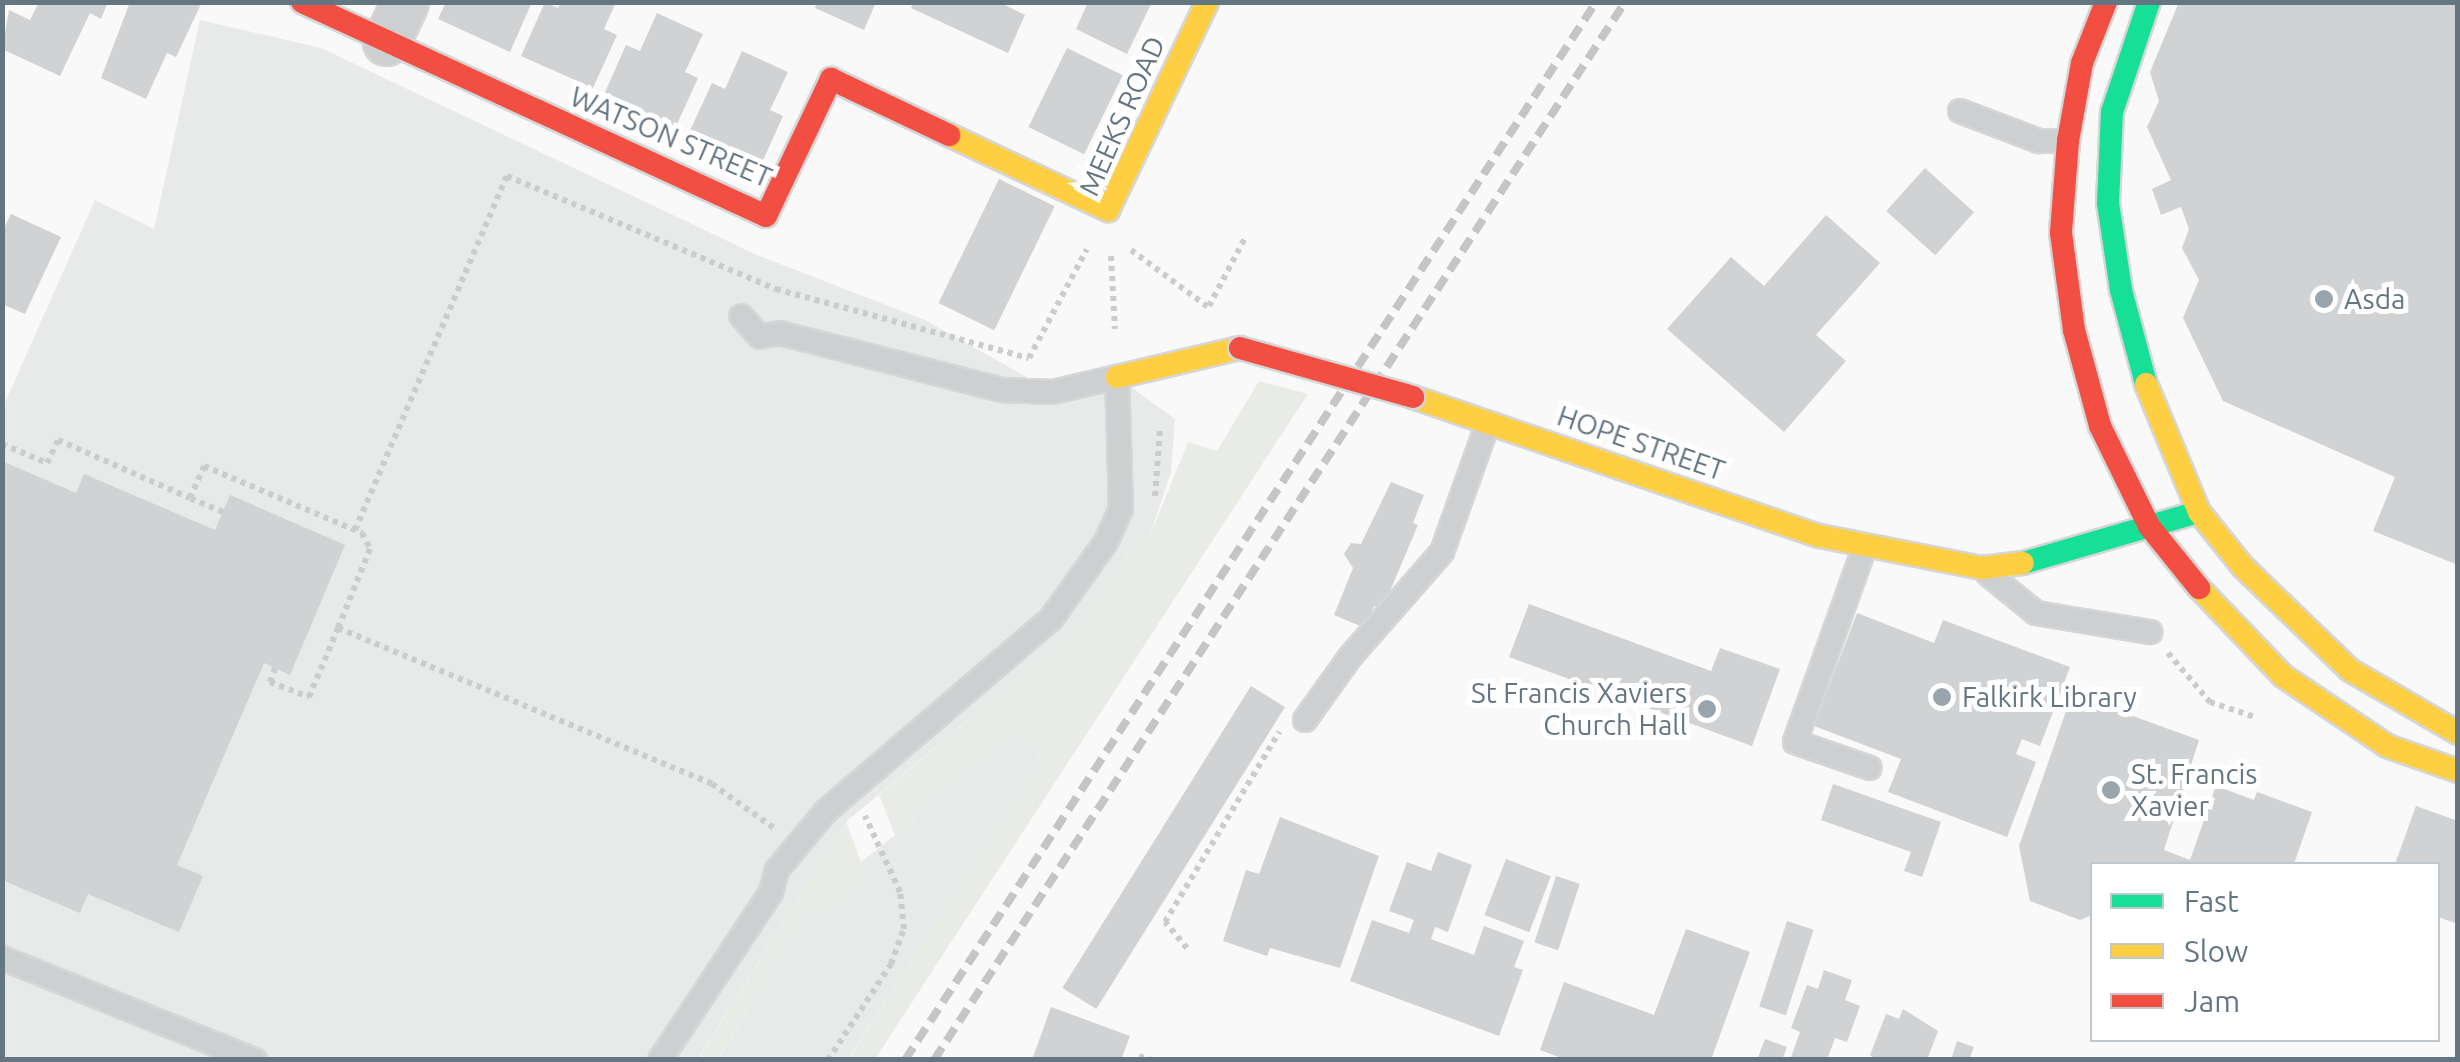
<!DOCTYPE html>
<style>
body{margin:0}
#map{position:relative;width:2460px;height:1062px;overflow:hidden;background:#f9f9f9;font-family:Ubuntu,sans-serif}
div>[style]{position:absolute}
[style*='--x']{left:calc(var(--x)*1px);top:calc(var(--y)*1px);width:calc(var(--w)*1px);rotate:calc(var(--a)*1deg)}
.built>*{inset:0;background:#e8e9e9}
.green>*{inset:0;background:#e8ebe6}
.building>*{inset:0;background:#d0d2d3;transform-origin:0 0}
.path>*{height:6px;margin-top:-3px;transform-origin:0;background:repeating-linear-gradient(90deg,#cbcccd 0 5px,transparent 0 10px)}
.roads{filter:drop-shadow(2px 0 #d5d6d7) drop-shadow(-2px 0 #d5d6d7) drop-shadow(0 2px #d5d6d7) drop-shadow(0 -2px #d5d6d7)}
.lane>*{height:22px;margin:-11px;padding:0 11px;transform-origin:11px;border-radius:11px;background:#cecfd0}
.street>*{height:45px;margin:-22.5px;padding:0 22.5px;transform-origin:22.5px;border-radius:22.5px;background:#cecfd0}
.fast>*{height:22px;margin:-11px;padding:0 11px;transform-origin:11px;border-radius:11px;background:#16e098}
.slow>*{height:22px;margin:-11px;padding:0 11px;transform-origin:11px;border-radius:11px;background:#ffcf43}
.jam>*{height:22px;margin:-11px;padding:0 11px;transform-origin:11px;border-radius:11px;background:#f24e42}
.rail>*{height:8px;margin-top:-4px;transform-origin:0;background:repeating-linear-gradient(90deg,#c3c5c6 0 15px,transparent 0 23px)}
.bridges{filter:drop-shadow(2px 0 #d5d6d7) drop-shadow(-2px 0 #d5d6d7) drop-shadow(0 2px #d5d6d7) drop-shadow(0 -2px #d5d6d7)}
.jam-bridge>*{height:22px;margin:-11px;padding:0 11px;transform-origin:11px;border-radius:11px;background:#f24e42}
.dots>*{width:28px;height:28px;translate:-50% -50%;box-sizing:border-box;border:5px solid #fff;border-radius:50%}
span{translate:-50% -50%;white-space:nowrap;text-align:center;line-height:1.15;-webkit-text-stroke:10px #fff;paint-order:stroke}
.street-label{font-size:28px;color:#657683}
.poi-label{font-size:28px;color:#657683}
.left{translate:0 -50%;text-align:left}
.right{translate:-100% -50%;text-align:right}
.frame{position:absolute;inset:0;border:5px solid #657683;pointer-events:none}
.legend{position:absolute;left:2090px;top:862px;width:350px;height:180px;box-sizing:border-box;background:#fff;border:2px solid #c1c8cd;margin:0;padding:12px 18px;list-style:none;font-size:30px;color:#657683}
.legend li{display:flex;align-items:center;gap:20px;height:50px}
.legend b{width:50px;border:2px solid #c1c8cd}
</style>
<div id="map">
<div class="built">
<div style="clip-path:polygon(200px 20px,321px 48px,757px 255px,925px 320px,1053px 392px,1117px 377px,1175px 419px,1171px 472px,1149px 538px,1136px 533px,1120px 569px,1076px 629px,846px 822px,698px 1059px,3px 1060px,3px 407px,95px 200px,154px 229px)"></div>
<div style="clip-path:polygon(1022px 727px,1041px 760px,848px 1059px,718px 1060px,807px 908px,866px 877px,861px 862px,895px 835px,910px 833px,920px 804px)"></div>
</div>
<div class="green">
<div style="clip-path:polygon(1259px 381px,1308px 394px,875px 1059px,848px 1060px,1041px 759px,1021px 728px,920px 804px,910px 833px,895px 835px,879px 795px,1076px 629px,1120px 569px,1136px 533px,1149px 538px,1188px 442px,1217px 451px)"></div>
<div style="clip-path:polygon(846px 822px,867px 877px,838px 910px,807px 909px,718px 1059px,706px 1059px,701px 1055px)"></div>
</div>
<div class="building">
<div style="clip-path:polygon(39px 2px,108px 2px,101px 19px,90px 13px,60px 76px,2px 49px,9px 10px,30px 20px)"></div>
<div style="clip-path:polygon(130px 2px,202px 2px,176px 57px,167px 53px,146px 99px,101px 78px)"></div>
<div style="clip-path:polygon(446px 2px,532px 2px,510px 52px,438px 19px)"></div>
<div style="clip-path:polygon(545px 2px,558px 8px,561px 2px,616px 2px,604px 29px,617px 35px,593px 88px,521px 56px)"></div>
<div style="clip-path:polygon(817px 2px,876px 2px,864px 30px,815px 8px)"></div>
<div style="clip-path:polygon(914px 2px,999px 2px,1025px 15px,1008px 53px,911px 8px)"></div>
<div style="clip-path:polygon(1088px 2px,1152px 2px,1127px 54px,1076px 29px)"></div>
<div style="clip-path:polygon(2179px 2px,2458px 2px,2458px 565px,2373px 531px,2395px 477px,2223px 401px,2183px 318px,2199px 280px,2182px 248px,2189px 229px,2181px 207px,2161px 215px,2152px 189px,2171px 180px,2147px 127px,2159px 101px,2150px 72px)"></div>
<div style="clip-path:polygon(657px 13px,703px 34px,685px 72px,698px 78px,674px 131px,602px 99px,626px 45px,640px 51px)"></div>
<div style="left:1067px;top:48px;width:62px;height:88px;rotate:26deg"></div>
<div style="clip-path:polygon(742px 51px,788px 72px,770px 110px,783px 116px,759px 169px,687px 137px,712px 83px,725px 89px)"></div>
<div style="left:1925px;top:168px;width:66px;height:58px;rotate:42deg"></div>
<div style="left:999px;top:179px;width:62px;height:138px;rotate:26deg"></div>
<div style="clip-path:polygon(11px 214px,61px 237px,25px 314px,2px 304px,2px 232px)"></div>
<div style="clip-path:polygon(1826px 215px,1880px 263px,1816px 335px,1846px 361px,1784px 432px,1667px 329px,1731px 257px,1764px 286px)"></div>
<div style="clip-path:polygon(2px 461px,76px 493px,84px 474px,215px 530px,230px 495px,345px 545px,290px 675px,264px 663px,177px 865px,203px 876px,179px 932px,88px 894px,80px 913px,2px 880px)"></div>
<div style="clip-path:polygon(1391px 482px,1424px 495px,1413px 523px,1418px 525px,1382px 610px,1374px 606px,1365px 628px,1334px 615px,1353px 568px,1344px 554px,1351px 543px,1361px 544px)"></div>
<div style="clip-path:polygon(1529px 604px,1711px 671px,1720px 648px,1780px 669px,1752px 746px,1509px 657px)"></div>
<div style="clip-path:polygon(1857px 613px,1934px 643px,1943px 620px,2070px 667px,2040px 746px,2022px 739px,2016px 754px,2036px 762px,2007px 837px,1888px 792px,1901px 759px,1814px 726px)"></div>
<div style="left:1251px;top:686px;width:40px;height:356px;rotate:32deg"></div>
<div style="clip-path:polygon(2072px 694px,2199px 740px,2164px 850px,2190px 860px,2216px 786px,2254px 800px,2257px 792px,2312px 812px,2294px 864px,2092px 864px,2090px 916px,2080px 920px,2030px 901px,2019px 846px)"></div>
<div style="clip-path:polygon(1833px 784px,1941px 822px,1922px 877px,1904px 871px,1911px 852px,1821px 820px)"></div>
<div style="clip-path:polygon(2416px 806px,2458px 821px,2458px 924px,2438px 917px,2438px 864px,2395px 864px)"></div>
<div style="clip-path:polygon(1280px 817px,1379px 856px,1340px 968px,1270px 948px,1267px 956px,1223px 941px,1246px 870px,1259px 874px)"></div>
<div style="clip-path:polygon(1438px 852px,1472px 865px,1448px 932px,1435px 927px,1431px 939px,1474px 955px,1484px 926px,1524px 941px,1514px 967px,1523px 970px,1499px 1036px,1350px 981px,1372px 920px,1409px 933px,1414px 920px,1389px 911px,1407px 862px,1431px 871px)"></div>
<div style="left:1506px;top:859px;width:48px;height:60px;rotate:21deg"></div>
<div style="left:1556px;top:876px;width:25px;height:70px;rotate:18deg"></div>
<div style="left:1787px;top:921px;width:28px;height:90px;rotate:18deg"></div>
<div style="clip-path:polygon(1686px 929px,1750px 952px,1711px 1060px,1567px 1060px,1540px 1050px,1564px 982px,1654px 1015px)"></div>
<div style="clip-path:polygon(1824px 970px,1852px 980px,1845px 1000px,1860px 1006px,1847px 1042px,1835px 1038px,1827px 1060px,1790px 1060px,1800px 1032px,1791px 1028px,1807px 985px,1818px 989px)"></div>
<div style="clip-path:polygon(1051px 1007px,1130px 1036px,1121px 1060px,1032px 1060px)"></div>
<div style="clip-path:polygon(1903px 1009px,1938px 1031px,1927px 1060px,1876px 1060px,1870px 1055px,1886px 1014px,1899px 1019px)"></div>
<div style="clip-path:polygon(1765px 1039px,1787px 1047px,1782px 1060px,1757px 1060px)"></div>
<div style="clip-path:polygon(1957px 1041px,1974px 1047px,1969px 1060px,1951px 1060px)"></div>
</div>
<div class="path">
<div style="--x:1131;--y:250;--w:96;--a:36.5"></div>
<div style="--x:1111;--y:256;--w:73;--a:86.9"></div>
<div style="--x:1209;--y:306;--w:79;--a:-62.1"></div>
<div style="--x:2;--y:444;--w:49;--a:22.9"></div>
<div style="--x:47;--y:463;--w:25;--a:-64"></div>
<div style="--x:58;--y:440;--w:144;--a:23.7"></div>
<div style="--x:1155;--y:496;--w:66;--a:-85.7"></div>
<div style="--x:223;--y:512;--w:36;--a:-157"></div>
<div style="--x:190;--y:498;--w:35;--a:-66"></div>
<div style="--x:204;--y:466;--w:172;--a:23"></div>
<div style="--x:362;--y:533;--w:18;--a:63"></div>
<div style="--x:370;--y:549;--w:85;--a:112.1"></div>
<div style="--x:355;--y:530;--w:385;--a:-66.8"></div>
<div style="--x:507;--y:176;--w:292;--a:22.8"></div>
<div style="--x:776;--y:289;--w:262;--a:15.3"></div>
<div style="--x:1029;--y:358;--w:123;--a:-62"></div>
<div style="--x:2168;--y:653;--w:65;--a:49.4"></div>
<div style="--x:2210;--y:702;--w:47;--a:18.4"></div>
<div style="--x:275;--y:668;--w:15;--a:110"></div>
<div style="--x:270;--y:682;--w:42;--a:21"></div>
<div style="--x:309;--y:697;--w:75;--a:-67.2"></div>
<div style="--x:338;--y:628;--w:405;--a:22.6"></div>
<div style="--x:712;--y:784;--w:76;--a:35.4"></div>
<div style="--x:1187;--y:948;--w:34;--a:-130"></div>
<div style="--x:1165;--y:922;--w:222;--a:-59"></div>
<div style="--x:1139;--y:1056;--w:13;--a:18"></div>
<div style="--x:828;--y:1060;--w:115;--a:-56.7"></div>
<div style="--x:891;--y:964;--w:37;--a:-70"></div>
<div style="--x:904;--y:929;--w:37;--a:-96"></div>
<div style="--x:900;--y:892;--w:84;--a:-114.7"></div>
</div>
<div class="roads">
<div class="lane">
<div style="--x:1960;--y:111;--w:85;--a:20.8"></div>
<div style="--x:2039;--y:141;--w:29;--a:0"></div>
<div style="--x:1864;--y:549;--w:205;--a:109.7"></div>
<div style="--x:1795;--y:742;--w:79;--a:19.1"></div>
<div style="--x:1988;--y:574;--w:62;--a:39.1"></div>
<div style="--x:2036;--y:613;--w:116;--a:9.5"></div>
<div style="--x:1305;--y:720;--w:77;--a:-54.5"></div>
<div style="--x:1350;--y:657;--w:140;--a:-48.8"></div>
<div style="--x:1442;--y:552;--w:137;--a:-70.4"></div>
<div style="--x:2;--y:958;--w:273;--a:22"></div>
<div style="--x:660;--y:1060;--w:201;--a:-56.5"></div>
<div style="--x:771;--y:892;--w:23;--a:-75"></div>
<div style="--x:777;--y:870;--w:77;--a:-50.3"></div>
<div style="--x:826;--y:811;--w:296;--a:-40.5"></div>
<div style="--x:1051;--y:619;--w:95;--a:-54.5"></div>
<div style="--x:1106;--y:542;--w:36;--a:-66"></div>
<div style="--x:1121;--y:509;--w:132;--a:-91.7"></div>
<div style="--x:1117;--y:377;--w:66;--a:166.8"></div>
<div style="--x:1053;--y:392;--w:51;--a:-177.8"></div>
<div style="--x:1002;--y:390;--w:229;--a:-165.6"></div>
<div style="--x:780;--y:333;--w:20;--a:169"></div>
<div style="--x:760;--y:337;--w:28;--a:-132"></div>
</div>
<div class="street">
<div style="--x:386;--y:42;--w:44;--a:-64.6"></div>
</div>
<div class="fast">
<div style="--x:2146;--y:384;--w:97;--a:-104.9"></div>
<div style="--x:2121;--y:290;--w:88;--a:-98.5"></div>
<div style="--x:2108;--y:203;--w:91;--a:-87.5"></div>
<div style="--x:2112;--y:112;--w:116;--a:-71.4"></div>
<div style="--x:2023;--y:563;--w:179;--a:-16.2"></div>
</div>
<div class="slow">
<div style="--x:949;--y:135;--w:176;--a:25.3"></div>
<div style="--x:1108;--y:210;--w:230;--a:-64.5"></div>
<div style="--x:1117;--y:377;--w:126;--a:-13.3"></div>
<div style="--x:2146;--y:384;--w:139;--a:67.5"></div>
<div style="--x:2199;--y:512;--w:70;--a:51.3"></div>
<div style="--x:2243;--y:567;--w:149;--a:43.9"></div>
<div style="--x:2350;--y:670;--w:125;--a:30.3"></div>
<div style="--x:1413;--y:397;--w:430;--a:18.9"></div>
<div style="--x:1820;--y:536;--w:165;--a:11.2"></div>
<div style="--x:1982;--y:568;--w:41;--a:-7"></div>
<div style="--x:2199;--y:588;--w:122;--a:46.3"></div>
<div style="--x:2283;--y:676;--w:125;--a:33.9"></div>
<div style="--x:2387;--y:746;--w:75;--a:19.4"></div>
</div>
<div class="jam">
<div style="--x:302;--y:2;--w:511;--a:24.76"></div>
<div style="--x:766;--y:216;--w:152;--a:-64.6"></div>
<div style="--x:831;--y:79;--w:131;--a:25.4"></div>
<div style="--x:2106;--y:2;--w:66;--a:111.5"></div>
<div style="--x:2082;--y:63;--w:79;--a:100.2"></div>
<div style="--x:2068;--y:141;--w:92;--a:94.4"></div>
<div style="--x:2061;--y:233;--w:98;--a:82.4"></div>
<div style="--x:2074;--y:330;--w:99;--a:74.8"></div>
<div style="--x:2100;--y:426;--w:111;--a:63.9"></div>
<div style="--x:2149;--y:526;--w:80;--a:51.1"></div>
</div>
</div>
<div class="rail">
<div style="--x:905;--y:1060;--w:1264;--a:-56.85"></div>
<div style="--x:934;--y:1060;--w:1264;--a:-56.85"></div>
</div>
<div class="bridges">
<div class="jam-bridge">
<div style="--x:1240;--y:348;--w:180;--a:15.8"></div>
</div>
</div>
<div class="dots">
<div style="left:2324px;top:299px;background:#99a4ac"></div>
<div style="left:1942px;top:697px;background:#99a4ac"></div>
<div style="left:1707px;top:709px;background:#99a4ac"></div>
<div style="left:2111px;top:790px;background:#99a4ac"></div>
</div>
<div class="street-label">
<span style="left:1122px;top:116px;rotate:-66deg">MEEKS ROAD</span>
<span style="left:671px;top:137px;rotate:23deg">WATSON STREET</span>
<span style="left:1641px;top:443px;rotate:19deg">HOPE STREET</span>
</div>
<div class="poi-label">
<span class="left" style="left:2344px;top:299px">Asda</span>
<span class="right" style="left:1687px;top:709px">St Francis Xaviers<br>Church Hall</span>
<span class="left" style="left:1962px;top:697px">Falkirk Library</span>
<span class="left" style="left:2131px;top:790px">St. Francis<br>Xavier</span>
</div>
<div class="frame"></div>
<ul class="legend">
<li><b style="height:12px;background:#16e098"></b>Fast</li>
<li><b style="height:12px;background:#ffcf43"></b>Slow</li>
<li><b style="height:12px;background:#f24e42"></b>Jam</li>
</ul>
</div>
